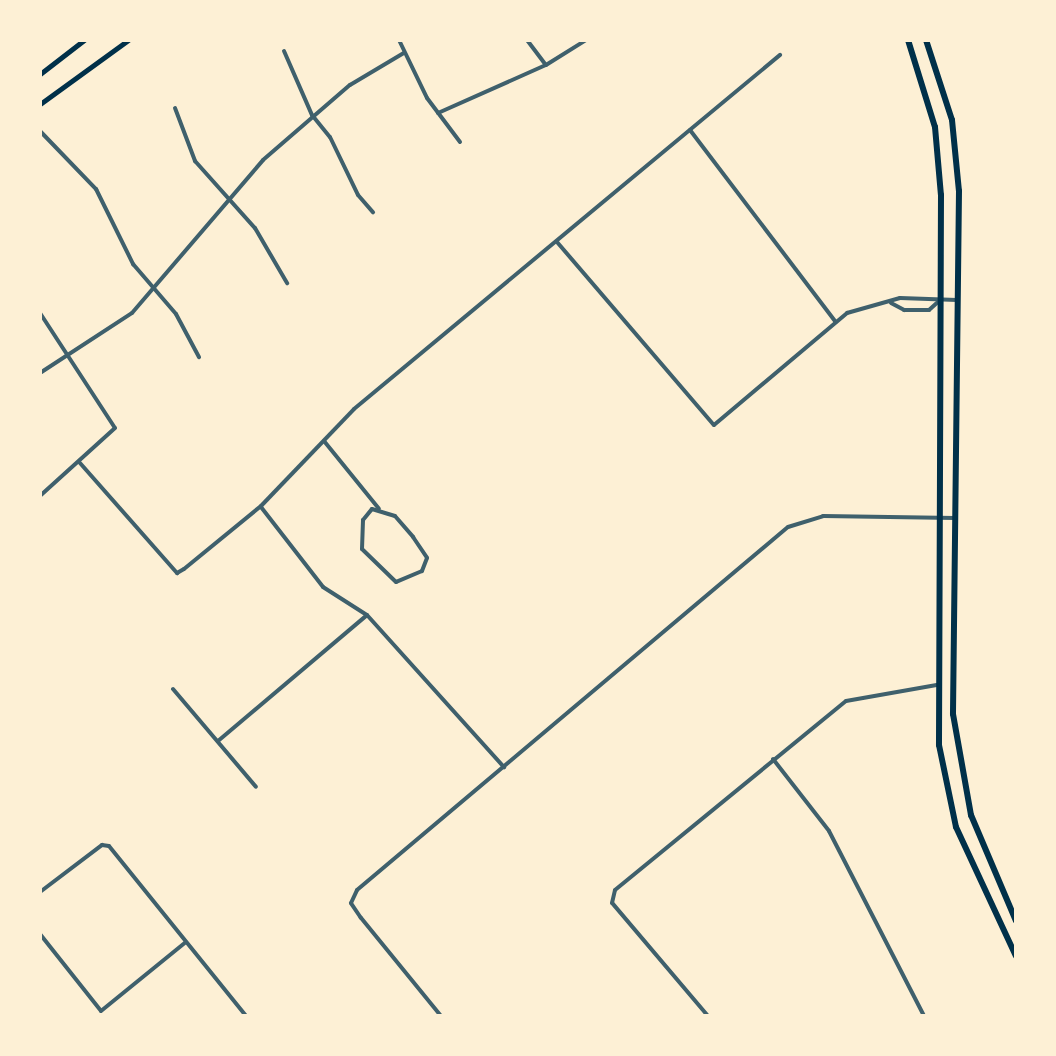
<!DOCTYPE html>
<style>
body{margin:0}
#map{position:relative;width:1056px;height:1056px;overflow:hidden;background:#fdf0d5;font-family:"Nunito Sans",sans-serif}
div>[style]{position:absolute}
[style*='--x']{left:calc(var(--x)*1px);top:calc(var(--y)*1px);width:calc(var(--w)*1px);rotate:calc(var(--a)*1deg)}
.minor>*{height:4px;margin:-2px;padding:0 2px;transform-origin:2px;border-radius:2px;background:#3f606c}
.secondary>*{height:5px;margin:-2.5px;padding:0 2.5px;transform-origin:2.5px;border-radius:2.5px;background:#003049}
.primary>*{height:6px;margin:-3px;padding:0 3px;transform-origin:3px;border-radius:3px;background:#003049}
span{translate:-50% -50%;white-space:nowrap;text-align:center;line-height:1.15;-webkit-text-stroke:7px #fdf0d5;paint-order:stroke}
.frame{position:absolute;inset:0;border:42px solid #fdf0d5;pointer-events:none}
</style>
<div id="map">
<div class="minor">
<div style="--x:399;--y:40;--w:64;--a:64.2"></div>
<div style="--x:427;--y:98;--w:55;--a:53.1"></div>
<div style="--x:527;--y:40;--w:31;--a:53"></div>
<div style="--x:284;--y:51;--w:70;--a:66.4"></div>
<div style="--x:312;--y:115;--w:28;--a:51"></div>
<div style="--x:330;--y:137;--w:64;--a:64.2"></div>
<div style="--x:358;--y:195;--w:23;--a:49"></div>
<div style="--x:175;--y:108;--w:57;--a:69.3"></div>
<div style="--x:195;--y:161;--w:90;--a:48.2"></div>
<div style="--x:255;--y:228;--w:64;--a:59.8"></div>
<div style="--x:438;--y:113;--w:118;--a:-24"></div>
<div style="--x:546;--y:65;--w:47;--a:-32"></div>
<div style="--x:690;--y:130;--w:241;--a:52.8"></div>
<div style="--x:40;--y:131;--w:81;--a:46"></div>
<div style="--x:96;--y:189;--w:84;--a:63.7"></div>
<div style="--x:133;--y:264;--w:66;--a:49.3"></div>
<div style="--x:176;--y:314;--w:49;--a:61.9"></div>
<div style="--x:557;--y:242;--w:241;--a:49.4"></div>
<div style="--x:714;--y:425;--w:174;--a:-40.1"></div>
<div style="--x:847;--y:313;--w:55;--a:-15.8"></div>
<div style="--x:900;--y:298;--w:57;--a:2"></div>
<div style="--x:891;--y:303;--w:15;--a:28"></div>
<div style="--x:904;--y:310;--w:25;--a:0"></div>
<div style="--x:929;--y:310;--w:15;--a:-42"></div>
<div style="--x:40;--y:313;--w:137;--a:56.9"></div>
<div style="--x:115;--y:428;--w:101;--a:137.8"></div>
<div style="--x:40;--y:373;--w:110;--a:-33.1"></div>
<div style="--x:132;--y:313;--w:201;--a:-49.4"></div>
<div style="--x:263;--y:160;--w:115;--a:-40.8"></div>
<div style="--x:350;--y:85;--w:63;--a:-30.7"></div>
<div style="--x:324;--y:441;--w:87;--a:51"></div>
<div style="--x:80;--y:463;--w:147;--a:48.6"></div>
<div style="--x:177;--y:573;--w:8;--a:-30"></div>
<div style="--x:184;--y:569;--w:99;--a:-39.3"></div>
<div style="--x:261;--y:506;--w:134;--a:-46.2"></div>
<div style="--x:354;--y:409;--w:554;--a:-39.73"></div>
<div style="--x:261;--y:507;--w:101;--a:52.2"></div>
<div style="--x:323;--y:587;--w:52;--a:32.5"></div>
<div style="--x:367;--y:615;--w:205;--a:48"></div>
<div style="--x:372;--y:509;--w:24;--a:17"></div>
<div style="--x:395;--y:516;--w:28;--a:49"></div>
<div style="--x:413;--y:537;--w:25;--a:56"></div>
<div style="--x:427;--y:558;--w:14;--a:111"></div>
<div style="--x:422;--y:571;--w:28;--a:157"></div>
<div style="--x:396;--y:582;--w:47;--a:-135.9"></div>
<div style="--x:362;--y:549;--w:29;--a:-88"></div>
<div style="--x:363;--y:520;--w:14;--a:-51"></div>
<div style="--x:173;--y:689;--w:128;--a:49.7"></div>
<div style="--x:218;--y:741;--w:195;--a:-40.2"></div>
<div style="--x:773;--y:759;--w:91;--a:52.1"></div>
<div style="--x:829;--y:831;--w:208;--a:62.8"></div>
<div style="--x:40;--y:892;--w:78;--a:-37.2"></div>
<div style="--x:102;--y:845;--w:7;--a:8"></div>
<div style="--x:109;--y:846;--w:218;--a:51.1"></div>
<div style="--x:40;--y:934;--w:98;--a:51.6"></div>
<div style="--x:101;--y:1011;--w:109;--a:-39.1"></div>
<div style="--x:441;--y:1016;--w:127;--a:-129.2"></div>
<div style="--x:361;--y:918;--w:18;--a:-124"></div>
<div style="--x:351;--y:903;--w:14;--a:-65"></div>
<div style="--x:357;--y:890;--w:563;--a:-40.11"></div>
<div style="--x:788;--y:527;--w:37;--a:-17"></div>
<div style="--x:823;--y:516;--w:132;--a:0.9"></div>
<div style="--x:708;--y:1016;--w:148;--a:-130.3"></div>
<div style="--x:612;--y:903;--w:13;--a:-77"></div>
<div style="--x:615;--y:890;--w:298;--a:-39.3"></div>
<div style="--x:846;--y:701;--w:92;--a:-10"></div>
</div>
<div class="secondary">
<div style="--x:40;--y:74;--w:56;--a:-37.7"></div>
<div style="--x:40;--y:104;--w:109;--a:-36"></div>
</div>
<div class="primary">
<div style="--x:908;--y:40;--w:91;--a:72.8"></div>
<div style="--x:935;--y:127;--w:68;--a:85"></div>
<div style="--x:941;--y:195;--w:550;--a:90.21"></div>
<div style="--x:939;--y:745;--w:84;--a:78.3"></div>
<div style="--x:956;--y:827;--w:142;--a:65.1"></div>
<div style="--x:926;--y:40;--w:84;--a:72"></div>
<div style="--x:952;--y:120;--w:71;--a:84.4"></div>
<div style="--x:959;--y:191;--w:523;--a:90.66"></div>
<div style="--x:953;--y:714;--w:103;--a:79.9"></div>
<div style="--x:971;--y:815;--w:115;--a:67"></div>
</div>
<div class="frame"></div>
</div>
